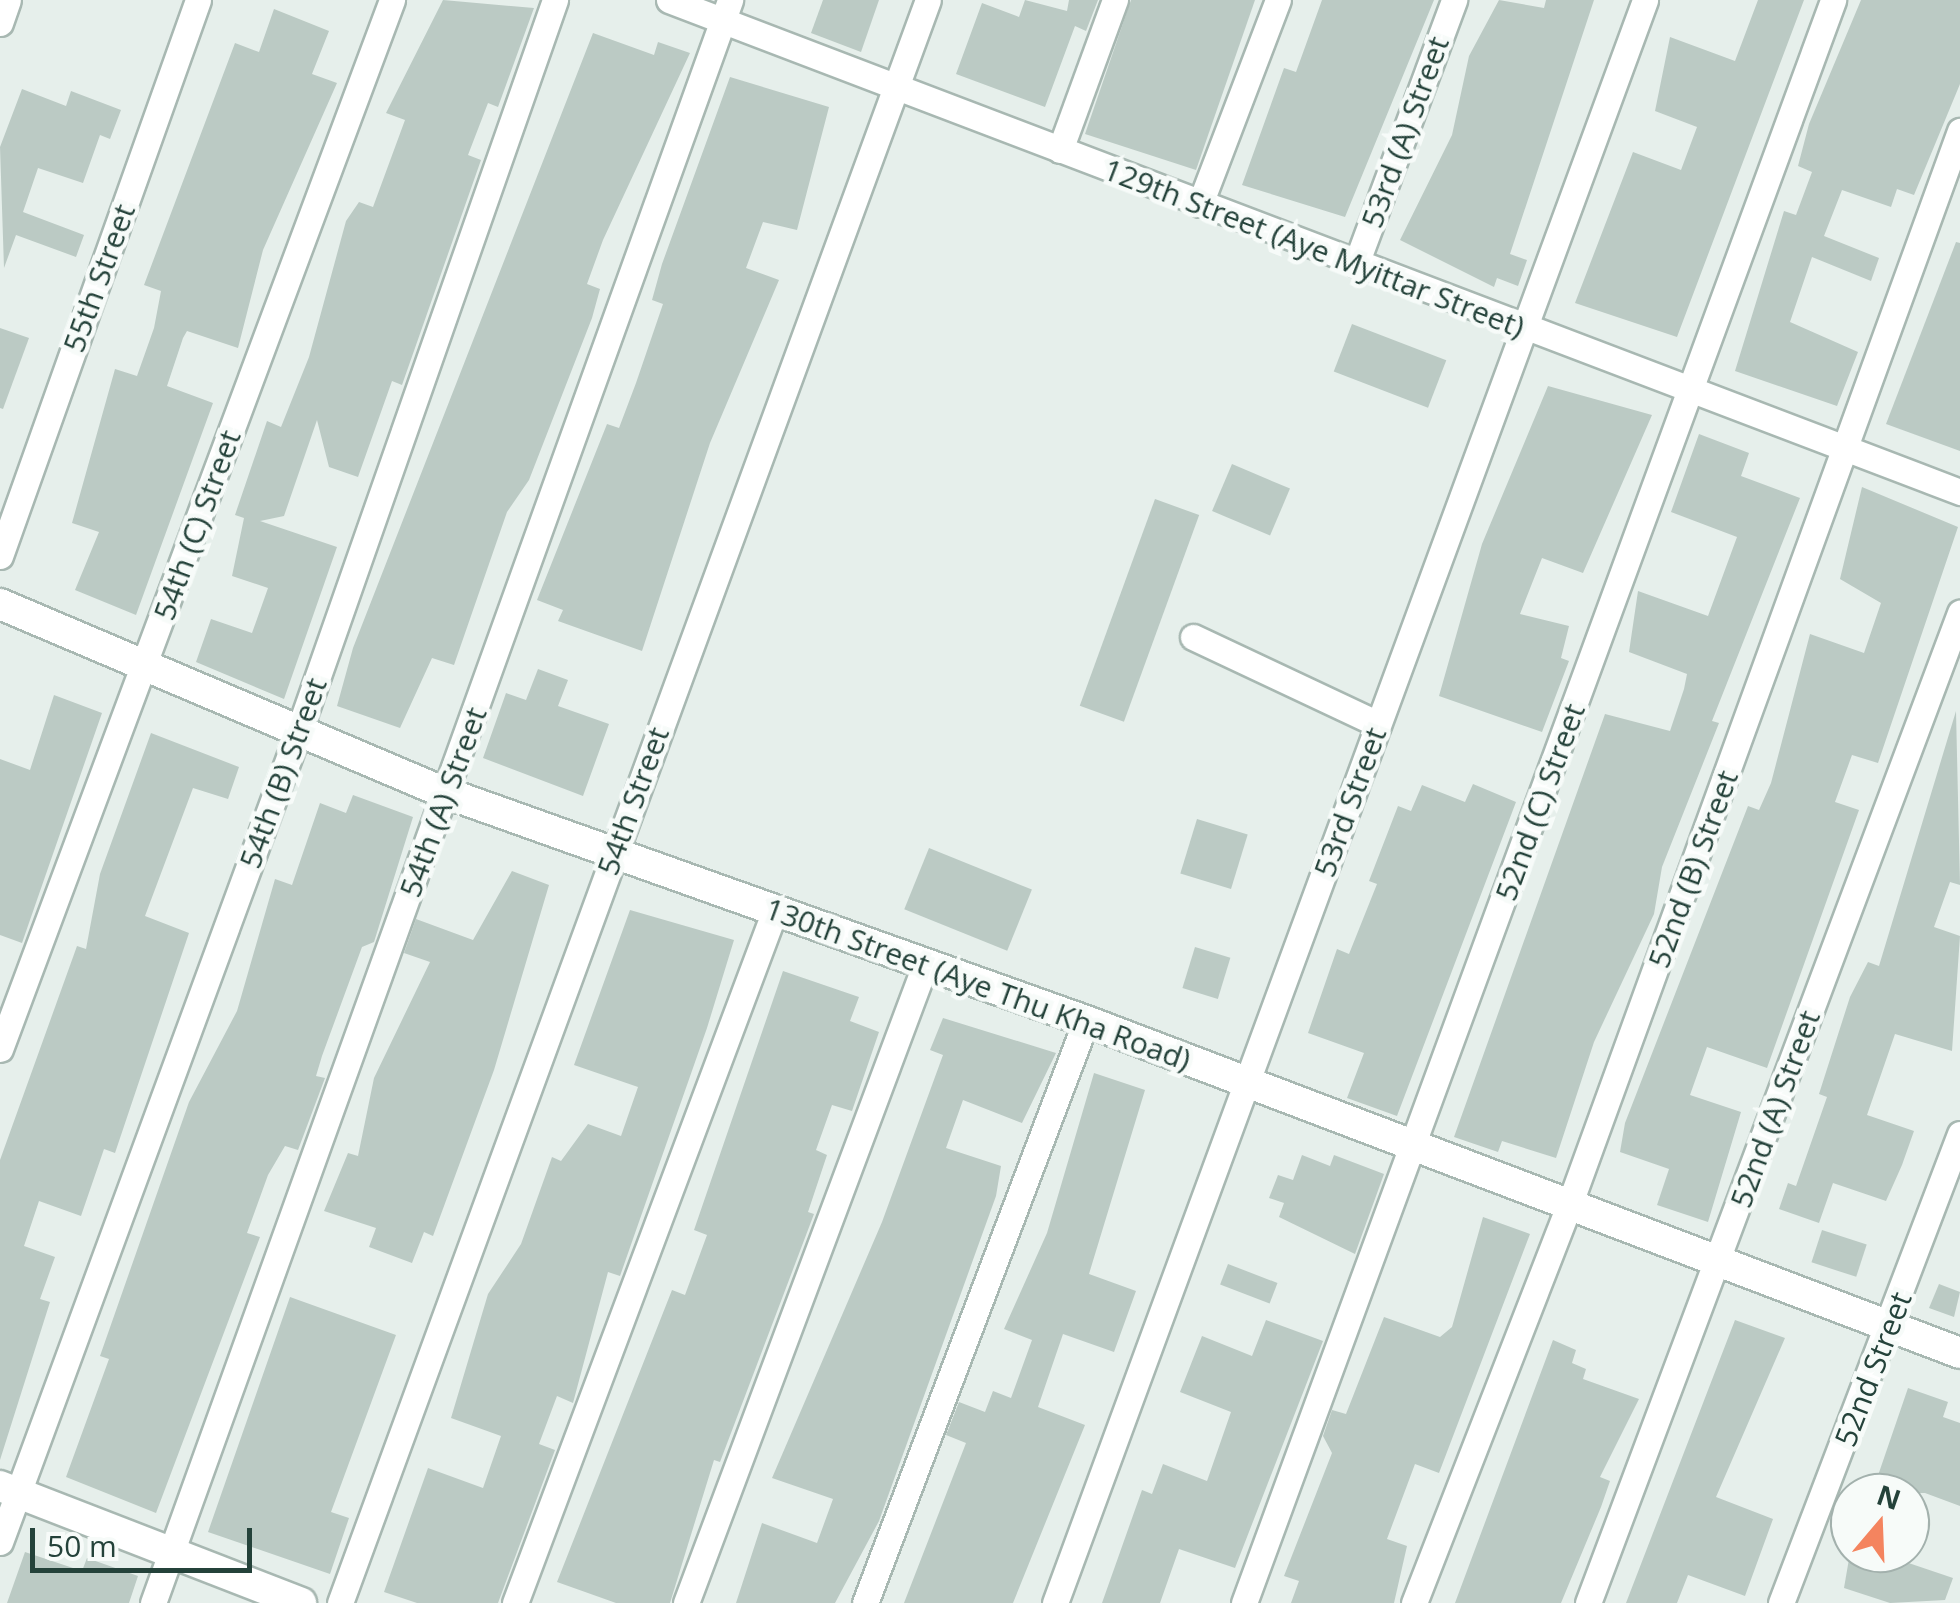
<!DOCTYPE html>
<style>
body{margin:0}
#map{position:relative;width:1960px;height:1603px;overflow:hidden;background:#e6efeb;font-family:"Open Sans",sans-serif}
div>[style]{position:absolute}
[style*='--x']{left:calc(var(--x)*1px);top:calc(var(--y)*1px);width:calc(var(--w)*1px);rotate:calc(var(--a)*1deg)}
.building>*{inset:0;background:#bbcac4;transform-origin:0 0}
.roads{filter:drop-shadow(2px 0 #a8b8b2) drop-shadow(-2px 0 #a8b8b2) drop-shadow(0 2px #a8b8b2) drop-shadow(0 -2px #a8b8b2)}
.street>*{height:25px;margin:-12.5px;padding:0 12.5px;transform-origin:12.5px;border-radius:12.5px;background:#fff}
.secondary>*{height:30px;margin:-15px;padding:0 15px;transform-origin:15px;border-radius:15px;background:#fff}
span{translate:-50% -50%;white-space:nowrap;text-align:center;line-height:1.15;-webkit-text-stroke:9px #f7fbf9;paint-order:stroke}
.street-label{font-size:30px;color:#24423a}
.north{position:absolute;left:1830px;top:1473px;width:100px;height:100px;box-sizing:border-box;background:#f7fbf9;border:2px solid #a3b1ad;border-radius:50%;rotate:19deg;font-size:28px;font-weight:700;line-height:40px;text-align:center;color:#24423a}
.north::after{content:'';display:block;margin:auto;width:35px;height:45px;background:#f4845f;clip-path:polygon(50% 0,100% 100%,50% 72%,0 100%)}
.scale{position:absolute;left:30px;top:1528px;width:222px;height:45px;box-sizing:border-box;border:5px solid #24423a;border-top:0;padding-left:12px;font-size:30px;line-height:35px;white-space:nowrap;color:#24423a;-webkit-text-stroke:8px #f7fbf9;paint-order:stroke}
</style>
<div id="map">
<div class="building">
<div style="clip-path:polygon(443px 0,534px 8px,498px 107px,488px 103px,468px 155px,481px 160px,402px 385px,392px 381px,358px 477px,329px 467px,317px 420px,284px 516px,260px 521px,337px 547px,284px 699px,196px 662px,211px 619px,252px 633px,268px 588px,232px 576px,244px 518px,235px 515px,267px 421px,281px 427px,309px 357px,346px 221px,359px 202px,373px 207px,405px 120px,386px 113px)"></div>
<div style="clip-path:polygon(823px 0,879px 0,861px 52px,811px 33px)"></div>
<div style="clip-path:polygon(1025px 0,1067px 11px,1069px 0,1098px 0,1086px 31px,1075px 26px,1045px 107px,956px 74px,982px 3px,1019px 17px)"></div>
<div style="clip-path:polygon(1131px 0,1255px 0,1196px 170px,1085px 134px)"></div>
<div style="clip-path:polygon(1322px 0,1434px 0,1345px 217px,1242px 185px,1284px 68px,1296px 72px)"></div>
<div style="clip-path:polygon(1499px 0,1544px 8px,1546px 0,1594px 0,1510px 254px,1527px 260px,1518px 286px,1497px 278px,1494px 287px,1400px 240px,1452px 135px,1469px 56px)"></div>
<div style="clip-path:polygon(1758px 0,1804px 0,1677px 337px,1575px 303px,1633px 152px,1681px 170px,1697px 127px,1655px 111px,1670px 37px,1735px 61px)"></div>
<div style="clip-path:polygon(1861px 0,1960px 0,1960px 84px,1914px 195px,1897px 189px,1891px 207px,1842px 190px,1824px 236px,1879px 258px,1871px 281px,1812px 257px,1790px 322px,1858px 352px,1837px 406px,1735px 371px,1784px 211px,1796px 215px,1812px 172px,1798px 166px,1809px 124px)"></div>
<div style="clip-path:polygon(274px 9px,329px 31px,312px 74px,337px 83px,263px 250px,238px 348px,187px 331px,183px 338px,167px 386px,213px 403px,136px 615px,75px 590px,99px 532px,72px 523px,115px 369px,137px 376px,154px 328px,161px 291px,144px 285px,235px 43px,259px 52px)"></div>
<div style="clip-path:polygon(593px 33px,654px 55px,658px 42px,690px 53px,603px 240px,587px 284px,600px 289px,592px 318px,529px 480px,507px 512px,454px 665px,432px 658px,400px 728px,337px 706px,353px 648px)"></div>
<div style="clip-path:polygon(730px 77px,829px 107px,797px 230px,763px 222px,746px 268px,779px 280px,710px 443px,642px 651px,558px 621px,563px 610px,537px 600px,607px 424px,619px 428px,636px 383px,663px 304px,652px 300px,662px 264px)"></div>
<div style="clip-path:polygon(22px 89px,66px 106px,71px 91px,121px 110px,110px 139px,100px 135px,83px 183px,38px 168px,23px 212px,84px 235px,76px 257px,16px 235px,4px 268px,0 147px)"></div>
<div style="clip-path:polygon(1956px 242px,1960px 243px,1960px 451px,1886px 424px)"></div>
<div style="left:1352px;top:324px;width:101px;height:51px;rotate:21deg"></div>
<div style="clip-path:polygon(0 328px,29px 338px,3px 409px,0 408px)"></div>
<div style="clip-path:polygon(1548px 386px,1652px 415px,1583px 573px,1542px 558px,1520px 614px,1569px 626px,1561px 658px,1569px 661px,1542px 732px,1439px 696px,1482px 544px)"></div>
<div style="clip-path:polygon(1699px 434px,1749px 453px,1741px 476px,1800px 498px,1712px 721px,1719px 723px,1662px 867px,1654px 914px,1594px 1042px,1556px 1158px,1502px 1141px,1498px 1152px,1454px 1137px,1605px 714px,1670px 731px,1684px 689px,1687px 674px,1629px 652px,1638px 591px,1708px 616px,1737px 537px,1671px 512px)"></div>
<div style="left:1232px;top:464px;width:63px;height:51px;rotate:23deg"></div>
<div style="clip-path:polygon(1862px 487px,1958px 527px,1878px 763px,1852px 755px,1835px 802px,1859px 810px,1767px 1068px,1707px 1047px,1690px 1095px,1741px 1112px,1708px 1222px,1657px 1205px,1669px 1169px,1620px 1152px,1625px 1123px,1748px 806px,1759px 810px,1771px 783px,1810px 634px,1864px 653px,1881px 603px,1840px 579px)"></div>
<div style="left:1155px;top:499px;width:47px;height:220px;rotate:20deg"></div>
<div style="clip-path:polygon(538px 669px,568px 680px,558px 706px,609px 724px,583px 796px,483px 758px,506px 693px,526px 700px)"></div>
<div style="clip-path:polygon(54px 695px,102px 713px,22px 943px,0 935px,0 759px,30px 770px)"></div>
<div style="clip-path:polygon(1956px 711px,1960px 885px,1950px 882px,1934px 927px,1960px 936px,1952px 1051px,1895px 1034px,1867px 1115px,1914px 1131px,1902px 1165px,1886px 1201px,1833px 1183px,1819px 1223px,1779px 1209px,1788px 1183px,1796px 1186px,1827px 1097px,1819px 1094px,1850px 997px,1868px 962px,1879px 966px)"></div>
<div style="clip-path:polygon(151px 733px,239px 767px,228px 799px,193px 788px,145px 916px,189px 933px,115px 1153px,104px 1149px,81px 1216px,39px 1201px,24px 1246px,55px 1257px,40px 1299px,50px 1302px,0 1460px,0 1160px,77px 946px,86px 949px,100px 874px)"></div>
<div style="clip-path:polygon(1473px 784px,1516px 802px,1397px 1116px,1347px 1098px,1364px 1053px,1308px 1033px,1337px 949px,1349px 954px,1377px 884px,1369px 881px,1398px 806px,1411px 811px,1422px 785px,1465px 802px)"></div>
<div style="clip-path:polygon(353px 795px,413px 817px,374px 942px,362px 947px,322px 1056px,316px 1076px,325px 1078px,298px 1150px,285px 1146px,268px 1175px,247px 1233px,260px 1237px,156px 1513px,66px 1477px,109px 1359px,100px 1356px,189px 1102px,237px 1011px,275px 879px,292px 885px,320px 803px,346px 813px)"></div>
<div style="left:1197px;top:819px;width:53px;height:57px;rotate:17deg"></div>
<div style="left:929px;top:848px;width:111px;height:66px;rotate:22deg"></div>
<div style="clip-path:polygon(512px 871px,549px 885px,494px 1070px,433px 1236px,424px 1232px,412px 1263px,369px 1247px,376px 1228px,324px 1211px,348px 1153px,358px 1156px,374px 1078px,430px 962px,404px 953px,416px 919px,473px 940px)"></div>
<div style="clip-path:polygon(630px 910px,734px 940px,707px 1028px,620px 1276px,608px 1272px,573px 1403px,557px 1396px,539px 1444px,555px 1450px,498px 1603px,417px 1603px,384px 1592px,428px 1468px,483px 1488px,501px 1436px,451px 1418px,488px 1294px,521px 1244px,552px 1157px,561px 1161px,588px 1124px,621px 1136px,638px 1087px,574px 1065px)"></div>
<div style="left:1195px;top:947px;width:37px;height:43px;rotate:17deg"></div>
<div style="clip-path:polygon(783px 971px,859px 997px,850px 1021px,879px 1032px,852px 1111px,832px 1105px,816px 1150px,827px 1155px,808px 1212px,814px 1214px,720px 1462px,714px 1460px,670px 1603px,616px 1603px,557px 1582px,672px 1290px,685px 1295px,707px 1235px,694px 1230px)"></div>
<div style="clip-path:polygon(943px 1018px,1056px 1053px,1022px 1123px,963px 1100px,946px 1148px,1001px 1166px,996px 1196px,879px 1521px,835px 1603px,736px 1603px,762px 1523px,817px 1543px,833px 1499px,772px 1478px,882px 1222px,943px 1055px,930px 1050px)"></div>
<div style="clip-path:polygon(1094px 1073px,1145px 1090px,1089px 1274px,1136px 1291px,1114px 1352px,1063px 1334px,1038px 1407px,1085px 1425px,1013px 1603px,904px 1603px,966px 1443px,946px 1435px,959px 1402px,985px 1412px,993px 1391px,1011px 1398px,1032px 1340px,1004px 1329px,1047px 1233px)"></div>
<div style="clip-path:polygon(1302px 1155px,1330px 1166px,1334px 1155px,1384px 1174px,1355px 1254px,1279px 1217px,1284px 1203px,1269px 1198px,1278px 1175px,1293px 1180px)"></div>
<div style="clip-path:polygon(1483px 1217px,1530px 1234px,1439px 1473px,1415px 1464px,1387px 1539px,1407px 1546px,1394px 1603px,1291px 1603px,1299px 1581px,1284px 1576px,1332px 1453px,1323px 1436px,1332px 1410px,1346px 1414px,1384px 1317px,1440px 1337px,1452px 1327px)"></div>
<div style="left:1822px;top:1230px;width:47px;height:34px;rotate:18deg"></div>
<div style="left:1228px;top:1264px;width:53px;height:22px;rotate:21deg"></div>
<div style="clip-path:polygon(1939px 1284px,1960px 1292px,1954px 1317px,1929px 1308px)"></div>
<div style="clip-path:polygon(290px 1297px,396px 1335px,331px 1512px,349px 1518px,330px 1574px,208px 1532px)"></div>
<div style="clip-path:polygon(1266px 1320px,1323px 1341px,1235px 1568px,1179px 1549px,1160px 1603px,1102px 1603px,1142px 1490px,1152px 1494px,1163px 1464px,1207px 1481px,1231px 1412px,1180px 1392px,1202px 1336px,1252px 1356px)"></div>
<div style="clip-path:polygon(1735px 1320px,1785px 1338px,1716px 1497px,1773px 1519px,1745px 1596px,1688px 1575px,1677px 1603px,1626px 1603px)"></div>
<div style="clip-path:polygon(1553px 1340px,1576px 1350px,1572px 1363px,1586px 1369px,1583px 1379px,1639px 1399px,1600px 1477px,1610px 1481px,1601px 1507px,1561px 1603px,1455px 1603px)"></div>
<div style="clip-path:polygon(1908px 1388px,1948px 1402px,1943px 1417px,1960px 1423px,1960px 1506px,1925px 1493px,1872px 1493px)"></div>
<div style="clip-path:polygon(25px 1552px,82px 1571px,87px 1558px,138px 1576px,129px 1603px,7px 1603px)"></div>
<div style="clip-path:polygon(1850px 1553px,1879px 1553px,1953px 1578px,1945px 1600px,1890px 1603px,1844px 1588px)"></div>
</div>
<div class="roads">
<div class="street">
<div style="--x:669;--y:0;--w:1382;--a:20.86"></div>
<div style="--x:0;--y:23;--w:24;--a:-71"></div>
<div style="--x:1060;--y:150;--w:160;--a:-69.9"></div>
<div style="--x:1200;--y:204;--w:218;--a:-69.1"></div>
<div style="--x:1356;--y:264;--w:282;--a:-69.6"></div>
<div style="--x:0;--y:556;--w:590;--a:-70.4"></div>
<div style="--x:1193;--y:637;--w:204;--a:25.2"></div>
<div style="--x:0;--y:1049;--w:1120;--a:-69.51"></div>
<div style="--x:0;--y:1542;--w:862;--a:-69.78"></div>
<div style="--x:298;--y:733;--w:777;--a:-70.68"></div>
<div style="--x:153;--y:1603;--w:1704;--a:-70.2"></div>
<div style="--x:340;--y:1603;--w:1707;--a:-69.86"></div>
<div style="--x:515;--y:1603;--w:740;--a:-69.43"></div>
<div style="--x:686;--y:1603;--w:681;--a:-69.46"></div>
<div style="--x:865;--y:1603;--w:623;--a:-69.21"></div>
<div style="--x:1055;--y:1603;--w:1708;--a:-69.79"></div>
<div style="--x:1244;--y:1603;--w:1708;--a:-69.82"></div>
<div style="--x:1414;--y:1603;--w:429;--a:-68.7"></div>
<div style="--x:1570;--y:1203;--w:1141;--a:-70.01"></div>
<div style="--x:1588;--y:1603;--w:1058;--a:-69.41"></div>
<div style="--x:1781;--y:1603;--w:502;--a:-69.11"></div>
</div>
<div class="secondary">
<div style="--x:0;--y:604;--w:484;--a:23"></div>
<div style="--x:446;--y:793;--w:679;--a:19.61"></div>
<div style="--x:1086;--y:1021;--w:935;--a:20.8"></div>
<div style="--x:0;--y:1486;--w:323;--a:21.2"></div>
</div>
</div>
<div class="street-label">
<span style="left:1405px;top:132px;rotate:-70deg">53rd (A) Street</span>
<span style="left:1314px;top:248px;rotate:21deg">129th Street (Aye Myittar Street)</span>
<span style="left:99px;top:278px;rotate:-70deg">55th Street</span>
<span style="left:197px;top:525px;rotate:-70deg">54th (C) Street</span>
<span style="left:283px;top:773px;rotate:-70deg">54th (B) Street</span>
<span style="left:633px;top:801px;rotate:-70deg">54th Street</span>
<span style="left:443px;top:802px;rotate:-70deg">54th (A) Street</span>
<span style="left:1350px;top:802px;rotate:-70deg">53rd Street</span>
<span style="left:1540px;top:802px;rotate:-70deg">52nd (C) Street</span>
<span style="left:1693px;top:869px;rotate:-70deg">52nd (B) Street</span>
<span style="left:978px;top:984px;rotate:20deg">130th Street (Aye Thu Kha Road)</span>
<span style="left:1775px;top:1109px;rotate:-70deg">52nd (A) Street</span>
<span style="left:1873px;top:1369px;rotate:-69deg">52nd Street</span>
</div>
<div class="north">N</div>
<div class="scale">50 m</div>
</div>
